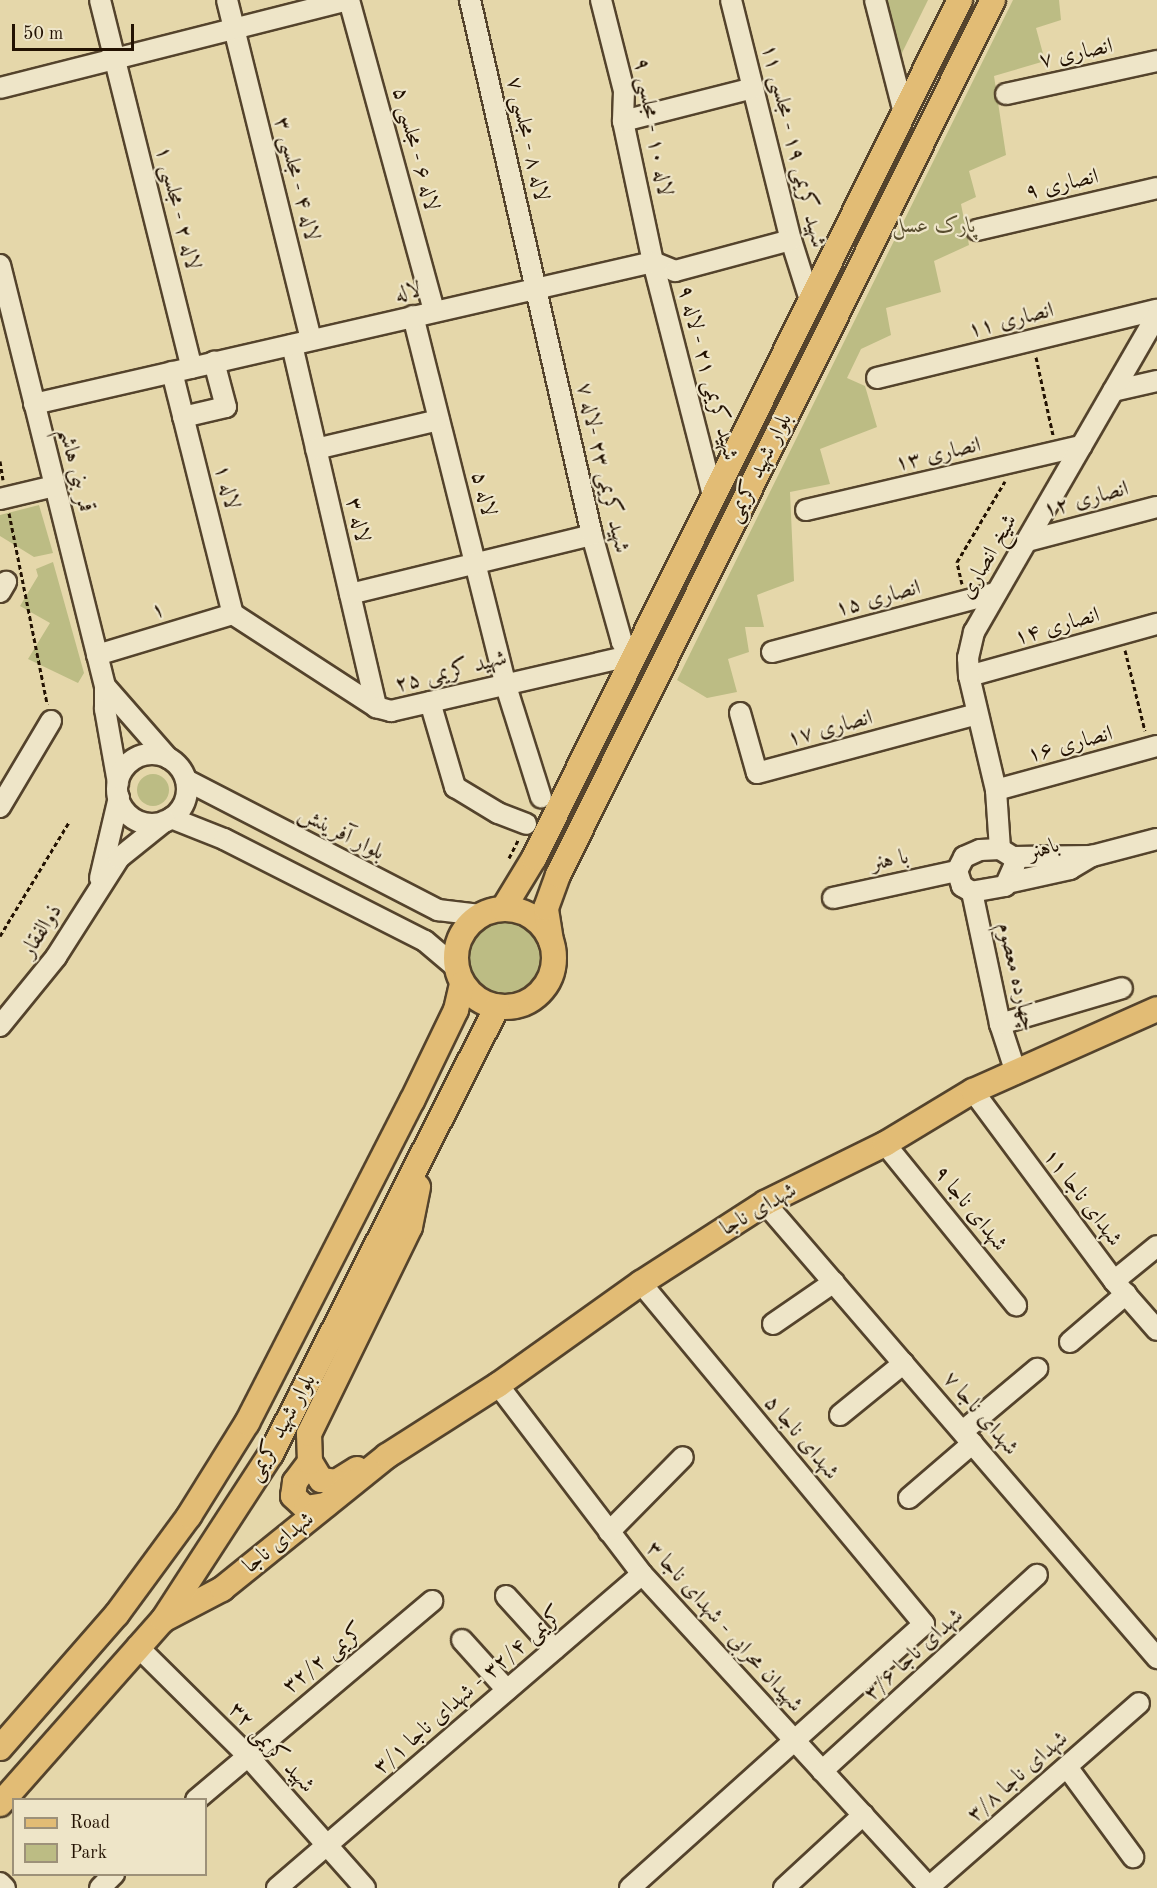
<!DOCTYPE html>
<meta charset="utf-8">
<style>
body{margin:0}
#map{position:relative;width:1157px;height:1888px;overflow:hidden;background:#e5d7aa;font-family:"Old Standard TT",Amiri,serif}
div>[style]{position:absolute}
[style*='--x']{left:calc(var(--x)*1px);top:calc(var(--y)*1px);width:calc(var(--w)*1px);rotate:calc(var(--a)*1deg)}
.green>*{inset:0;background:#bcbc84}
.round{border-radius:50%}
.path>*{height:3px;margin-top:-1.5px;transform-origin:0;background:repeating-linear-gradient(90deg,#231202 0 4.5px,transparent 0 7.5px)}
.roads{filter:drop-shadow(2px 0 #54432c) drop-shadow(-2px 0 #54432c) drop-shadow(0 2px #54432c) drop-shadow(0 -2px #54432c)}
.minor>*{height:20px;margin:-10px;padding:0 10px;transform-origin:10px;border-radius:10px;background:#eee5c8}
.minor>.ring{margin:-10px;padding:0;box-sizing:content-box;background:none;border:20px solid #eee5c8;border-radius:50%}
.major>*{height:24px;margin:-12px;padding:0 12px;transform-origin:12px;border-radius:12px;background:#e2bc75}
.major>.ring{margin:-12px;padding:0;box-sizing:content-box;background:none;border:24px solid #e2bc75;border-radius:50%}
span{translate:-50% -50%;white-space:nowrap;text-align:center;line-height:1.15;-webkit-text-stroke:4.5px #eee5c8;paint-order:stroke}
.street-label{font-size:22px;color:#231202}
.park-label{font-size:22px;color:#594e30;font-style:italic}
.legend{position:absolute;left:12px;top:1798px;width:195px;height:78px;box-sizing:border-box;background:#eee5c8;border:2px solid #9d9179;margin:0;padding:8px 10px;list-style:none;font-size:18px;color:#231202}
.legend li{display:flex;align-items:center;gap:12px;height:30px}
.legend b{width:30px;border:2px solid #9d9179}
.scale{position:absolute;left:12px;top:24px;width:122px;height:27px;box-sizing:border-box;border:3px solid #231202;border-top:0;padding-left:8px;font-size:18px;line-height:21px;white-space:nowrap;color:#231202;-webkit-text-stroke:4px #eee5c8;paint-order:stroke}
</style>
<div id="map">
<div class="green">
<div style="clip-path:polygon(881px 0,928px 0,897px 63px)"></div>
<div style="clip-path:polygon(1013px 0,1059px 0,1061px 20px,1036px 28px,1045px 61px,994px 76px,1006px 155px,969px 171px,976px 197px,961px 204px,969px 245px,934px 261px,941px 292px,886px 308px,891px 335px,861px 349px,847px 378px,865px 386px,877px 427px,820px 449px,830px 484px,790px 492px,794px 581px,757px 595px,764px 627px,745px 627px,749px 652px,728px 659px,737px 692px,707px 698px,677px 680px)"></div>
<div style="clip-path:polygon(39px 505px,53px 553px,34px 557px,0 536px,0 515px)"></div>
<div style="clip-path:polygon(53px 562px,84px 673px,78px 683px,28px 659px,50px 623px,20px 606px,38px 576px,36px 569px)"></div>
<div class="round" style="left:137px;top:774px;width:32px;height:32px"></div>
<div class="round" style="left:467px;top:921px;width:76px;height:76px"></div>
</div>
<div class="path">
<div style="--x:1036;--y:357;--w:80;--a:77.7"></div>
<div style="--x:0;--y:461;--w:19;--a:81"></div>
<div style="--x:9;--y:513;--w:195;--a:78.7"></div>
<div style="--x:962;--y:584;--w:23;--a:-103"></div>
<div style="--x:957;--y:562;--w:94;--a:-59.3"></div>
<div style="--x:1125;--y:650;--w:83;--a:76.1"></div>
<div style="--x:509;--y:858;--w:20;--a:-63"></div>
<div style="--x:0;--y:936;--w:133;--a:-58.8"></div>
</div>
<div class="roads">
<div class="minor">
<div style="--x:100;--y:0;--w:379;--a:76"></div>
<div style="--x:227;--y:0;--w:350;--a:76.1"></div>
<div style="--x:349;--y:0;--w:322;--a:74.7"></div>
<div style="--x:601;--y:0;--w:94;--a:75.8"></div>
<div style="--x:624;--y:91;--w:30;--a:92"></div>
<div style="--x:623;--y:121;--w:144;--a:78"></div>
<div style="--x:653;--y:262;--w:241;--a:75.6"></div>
<div style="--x:731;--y:0;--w:247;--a:76"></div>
<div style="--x:791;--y:240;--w:66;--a:72.4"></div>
<div style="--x:875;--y:0;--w:117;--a:75.6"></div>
<div style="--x:0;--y:88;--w:359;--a:-14.2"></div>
<div style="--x:1006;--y:94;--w:155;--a:-12.3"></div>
<div style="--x:623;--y:121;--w:134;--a:-14.2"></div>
<div style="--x:977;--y:230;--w:185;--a:-13.1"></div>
<div style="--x:0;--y:265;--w:434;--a:76"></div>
<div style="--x:105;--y:686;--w:23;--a:90"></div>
<div style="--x:105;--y:709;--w:75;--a:80"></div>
<div style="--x:413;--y:316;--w:378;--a:75.9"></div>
<div style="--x:505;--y:683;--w:120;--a:72.5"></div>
<div style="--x:292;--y:345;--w:372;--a:76.9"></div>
<div style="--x:172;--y:372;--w:250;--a:75.9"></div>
<div style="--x:877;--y:378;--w:288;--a:-13.7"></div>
<div style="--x:1113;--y:391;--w:45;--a:-12.8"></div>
<div style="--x:34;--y:404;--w:635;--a:-12.92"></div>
<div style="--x:653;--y:262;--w:24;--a:22"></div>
<div style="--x:675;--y:271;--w:120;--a:-15"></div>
<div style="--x:183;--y:417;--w:44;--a:-13.1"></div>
<div style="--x:226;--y:407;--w:47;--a:-104.9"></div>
<div style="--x:316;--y:449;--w:126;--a:-13.3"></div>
<div style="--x:0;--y:499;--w:56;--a:-13.5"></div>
<div style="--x:806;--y:510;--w:283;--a:-13.1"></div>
<div style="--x:1027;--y:541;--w:134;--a:-14.7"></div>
<div style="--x:0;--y:592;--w:12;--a:-59"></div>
<div style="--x:350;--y:594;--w:249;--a:-13.7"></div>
<div style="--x:233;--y:614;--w:171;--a:33"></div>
<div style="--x:376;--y:707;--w:16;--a:15"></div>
<div style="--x:391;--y:711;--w:249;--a:-13"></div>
<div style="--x:634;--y:655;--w:18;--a:-133"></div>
<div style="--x:622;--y:642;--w:111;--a:-105.7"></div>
<div style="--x:592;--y:535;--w:549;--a:-102.85"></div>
<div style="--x:772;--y:652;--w:232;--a:-14.8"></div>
<div style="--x:97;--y:655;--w:142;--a:-16.8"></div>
<div style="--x:969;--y:676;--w:195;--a:-15.5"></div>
<div style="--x:105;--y:686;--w:96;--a:48.8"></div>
<div style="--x:430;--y:702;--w:89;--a:73.6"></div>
<div style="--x:455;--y:787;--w:50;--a:31.2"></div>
<div style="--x:498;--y:813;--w:30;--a:21"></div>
<div style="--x:740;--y:713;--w:62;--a:74.2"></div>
<div style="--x:757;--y:773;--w:228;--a:-15"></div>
<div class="ring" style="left:117px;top:754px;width:50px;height:50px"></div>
<div style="--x:186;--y:780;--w:284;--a:27.3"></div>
<div style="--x:438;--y:910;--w:42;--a:6.8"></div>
<div style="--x:996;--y:790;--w:167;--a:-15.3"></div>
<div style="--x:0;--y:807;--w:100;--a:-59.3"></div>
<div style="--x:171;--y:818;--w:57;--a:21.6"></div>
<div style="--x:224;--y:839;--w:225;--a:26.9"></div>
<div style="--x:425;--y:941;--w:43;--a:40.3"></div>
<div style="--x:1000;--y:849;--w:59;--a:-93.9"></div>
<div style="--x:996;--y:790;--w:117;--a:-103.3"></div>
<div style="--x:969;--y:676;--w:18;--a:-93"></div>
<div style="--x:968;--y:658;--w:27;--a:-77"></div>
<div style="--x:974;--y:632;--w:366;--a:-60"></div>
<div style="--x:1000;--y:849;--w:15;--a:32"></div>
<div style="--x:1013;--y:857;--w:7;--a:74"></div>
<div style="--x:1015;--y:864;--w:24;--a:114"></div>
<div style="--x:1005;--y:886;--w:34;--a:170"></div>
<div style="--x:972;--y:892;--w:12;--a:-149"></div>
<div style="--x:962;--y:886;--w:16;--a:-108"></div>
<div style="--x:957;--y:871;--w:16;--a:-63"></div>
<div style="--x:964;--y:857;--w:17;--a:-24"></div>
<div style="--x:980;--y:850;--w:20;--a:-3"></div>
<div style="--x:1013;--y:857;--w:79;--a:-0.7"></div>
<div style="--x:100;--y:878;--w:83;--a:-76.8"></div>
<div style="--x:1007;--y:883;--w:65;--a:-12.5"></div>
<div style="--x:1070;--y:869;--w:26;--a:-31"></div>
<div style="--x:1092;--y:856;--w:67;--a:-14.7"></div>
<div style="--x:972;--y:892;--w:135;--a:78"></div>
<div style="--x:1000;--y:1024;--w:52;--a:71.9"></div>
<div style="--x:833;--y:898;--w:127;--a:-12.3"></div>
<div style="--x:1000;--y:1024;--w:127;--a:-16.4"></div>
<div style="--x:0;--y:1026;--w:89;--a:-50.9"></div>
<div style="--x:56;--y:957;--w:117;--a:-57.5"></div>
<div style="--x:119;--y:858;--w:59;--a:-38.8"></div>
<div style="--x:973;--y:1091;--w:237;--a:53.4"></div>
<div style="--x:1114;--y:1281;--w:65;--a:48.7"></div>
<div style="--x:885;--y:1144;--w:208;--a:50.9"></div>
<div style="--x:765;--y:1203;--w:601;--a:49.25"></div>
<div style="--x:1114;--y:1281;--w:55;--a:-39.1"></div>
<div style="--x:773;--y:1324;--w:74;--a:-34.5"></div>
<div style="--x:1070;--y:1342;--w:74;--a:-40.6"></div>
<div style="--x:498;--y:1385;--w:238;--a:52.7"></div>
<div style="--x:642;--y:1574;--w:426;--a:47.5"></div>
<div style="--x:840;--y:1415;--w:82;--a:-39.1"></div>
<div style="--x:963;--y:1431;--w:97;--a:-40"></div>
<div style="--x:909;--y:1498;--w:84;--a:-40.7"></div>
<div style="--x:609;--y:1532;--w:105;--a:-45.4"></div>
<div style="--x:506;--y:1596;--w:72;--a:47.8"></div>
<div style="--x:462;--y:1640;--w:67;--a:48"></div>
<div style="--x:137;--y:1646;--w:153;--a:44.7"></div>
<div style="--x:246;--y:1754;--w:179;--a:48.4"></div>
<div style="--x:1067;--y:1767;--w:112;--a:53.7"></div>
<div style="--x:822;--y:1771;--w:291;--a:-42.4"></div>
<div style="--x:196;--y:1800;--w:309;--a:-40.1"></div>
<div style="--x:0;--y:1883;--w:7;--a:45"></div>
<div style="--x:929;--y:1887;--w:279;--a:-41.2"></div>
<div style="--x:100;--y:1888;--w:20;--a:-45"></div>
<div style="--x:277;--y:1888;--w:481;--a:-40.7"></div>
<div style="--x:630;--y:1888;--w:395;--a:-41.9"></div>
<div style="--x:924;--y:1624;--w:443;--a:-129.7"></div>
<div style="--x:784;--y:1888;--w:108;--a:-42.7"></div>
</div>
<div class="major">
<div class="ring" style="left:456px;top:909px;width:74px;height:74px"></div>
<div style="--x:503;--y:909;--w:60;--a:-58.7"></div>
<div style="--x:534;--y:858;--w:958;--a:-63.6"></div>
<div style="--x:551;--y:941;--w:33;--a:-99"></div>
<div style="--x:546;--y:908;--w:35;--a:-70"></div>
<div style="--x:558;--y:875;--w:977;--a:-63.57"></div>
<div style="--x:310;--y:1462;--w:25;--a:127"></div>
<div style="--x:295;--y:1482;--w:14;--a:98"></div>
<div style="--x:293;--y:1496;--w:18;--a:43"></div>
<div style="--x:306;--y:1508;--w:20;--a:-9"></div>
<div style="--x:357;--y:1469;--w:25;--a:148"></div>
<div style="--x:336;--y:1482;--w:15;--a:-172"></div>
<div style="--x:321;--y:1480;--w:21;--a:-121"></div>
<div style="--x:310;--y:1462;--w:28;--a:-92"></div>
<div style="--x:309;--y:1434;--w:230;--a:-64"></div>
<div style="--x:410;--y:1227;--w:41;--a:-78.7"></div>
<div style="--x:163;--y:1620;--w:67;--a:-27.7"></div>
<div style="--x:222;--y:1589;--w:212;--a:-38.9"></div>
<div style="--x:387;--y:1456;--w:132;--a:-32.6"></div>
<div style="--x:498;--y:1385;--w:176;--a:-35.5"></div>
<div style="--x:641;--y:1283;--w:148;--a:-32.8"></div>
<div style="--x:765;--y:1203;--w:134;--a:-26.2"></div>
<div style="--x:885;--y:1144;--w:103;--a:-31.1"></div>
<div style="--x:973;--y:1091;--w:201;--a:-24"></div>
<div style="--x:0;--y:1748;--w:178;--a:-48.9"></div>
<div style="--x:117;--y:1614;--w:122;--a:-53.7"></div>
<div style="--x:189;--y:1516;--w:110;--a:-58.1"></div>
<div style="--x:247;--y:1423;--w:362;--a:-62.9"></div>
<div style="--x:412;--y:1101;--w:101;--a:-64.2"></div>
<div style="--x:456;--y:1010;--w:27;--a:-77"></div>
<div style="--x:0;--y:1804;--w:246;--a:-48.5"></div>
<div style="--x:163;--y:1620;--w:198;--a:-57"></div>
<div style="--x:271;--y:1454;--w:501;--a:-63.18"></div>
</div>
</div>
<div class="street-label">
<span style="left:1076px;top:54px;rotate:-12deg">انصاری ۷</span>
<span style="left:652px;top:127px;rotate:80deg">لاله ۱۰ - مجلسی ۹</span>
<span style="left:527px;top:139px;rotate:77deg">لاله ۸ - مجلسی ۷</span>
<span style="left:793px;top:146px;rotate:76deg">شهید کریمی ۱۹ - مجلسی ۱۱</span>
<span style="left:415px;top:149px;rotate:75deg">لاله ۶ - مجلسی ۵</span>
<span style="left:296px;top:179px;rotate:76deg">لاله ۴ - مجلسی ۳</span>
<span style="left:1062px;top:185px;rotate:-13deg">انصاری ۹</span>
<span style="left:177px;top:208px;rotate:76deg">لاله ۲ - مجلسی ۱</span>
<span style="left:408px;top:293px;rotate:-13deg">لاله</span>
<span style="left:1011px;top:321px;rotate:-14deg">انصاری ۱۱</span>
<span style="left:707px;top:373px;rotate:75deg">شهید کریمی ۲۱ - لاله ۹</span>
<span style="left:938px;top:455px;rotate:-13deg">انصاری ۱۳</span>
<span style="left:602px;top:468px;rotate:77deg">شهید کریمی ۲۳ -لاله ۷</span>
<span style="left:760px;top:468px;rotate:-63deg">بلوار شهید کریمی</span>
<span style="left:75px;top:470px;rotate:76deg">قمر بنی هاشم</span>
<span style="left:226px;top:487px;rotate:76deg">لاله ۱</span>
<span style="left:483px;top:494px;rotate:76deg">لاله ۵</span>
<span style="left:1086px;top:500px;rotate:-15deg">انصاری ۱۲</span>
<span style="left:357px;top:520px;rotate:77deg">لاله ۳</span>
<span style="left:989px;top:557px;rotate:-60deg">شیخ انصاری</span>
<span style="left:878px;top:599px;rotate:-15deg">انصاری ۱۵</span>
<span style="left:158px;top:611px;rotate:-17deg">۱</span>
<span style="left:1057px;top:627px;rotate:-16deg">انصاری ۱۴</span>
<span style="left:451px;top:672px;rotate:-14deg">شهید کریمی ۲۵</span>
<span style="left:830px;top:729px;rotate:-15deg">انصاری ۱۷</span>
<span style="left:1070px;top:745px;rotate:-15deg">انصاری ۱۶</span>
<span style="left:341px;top:834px;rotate:27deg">بلوار آفرینش</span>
<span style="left:1044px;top:850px;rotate:-18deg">باهنر</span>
<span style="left:890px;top:861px;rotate:-12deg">با هنر</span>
<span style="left:42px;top:931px;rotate:-58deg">ذوالفقار</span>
<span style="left:1016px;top:977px;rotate:77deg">چهارده معصوم</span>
<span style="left:1082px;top:1198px;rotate:53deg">شهدای ناجا ۱۱</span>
<span style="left:970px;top:1209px;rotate:51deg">شهدای ناجا ۹</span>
<span style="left:759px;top:1210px;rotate:-30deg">شهدای ناجا</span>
<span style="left:980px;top:1414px;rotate:49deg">شهدای ناجا ۷</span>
<span style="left:282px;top:1428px;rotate:-61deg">بلوار شهید کریمی</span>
<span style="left:801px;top:1438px;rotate:50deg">شهدای ناجا ۵</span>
<span style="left:279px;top:1543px;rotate:-39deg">شهدای ناجا</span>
<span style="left:724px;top:1627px;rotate:48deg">شهیدان محرابی - شهدای ناجا ۳</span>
<span style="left:914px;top:1655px;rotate:-42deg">شهدای ناجا ۳/۶</span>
<span style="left:324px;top:1659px;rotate:-39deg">کریمی ۳۲/۲</span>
<span style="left:469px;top:1691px;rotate:-41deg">کریمی ۳۲/۴ - شهدای ناجا ۳/۱</span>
<span style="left:271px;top:1748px;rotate:47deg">شهید کریمی ۳۲</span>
<span style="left:1018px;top:1777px;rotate:-41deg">شهدای ناجا ۳/۸</span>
</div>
<div class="park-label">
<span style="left:934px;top:227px">پارک عسل</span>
</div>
<ul class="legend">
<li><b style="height:8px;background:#e2bc75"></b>Road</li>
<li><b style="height:16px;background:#bcbc84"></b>Park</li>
</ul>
<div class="scale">50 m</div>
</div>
